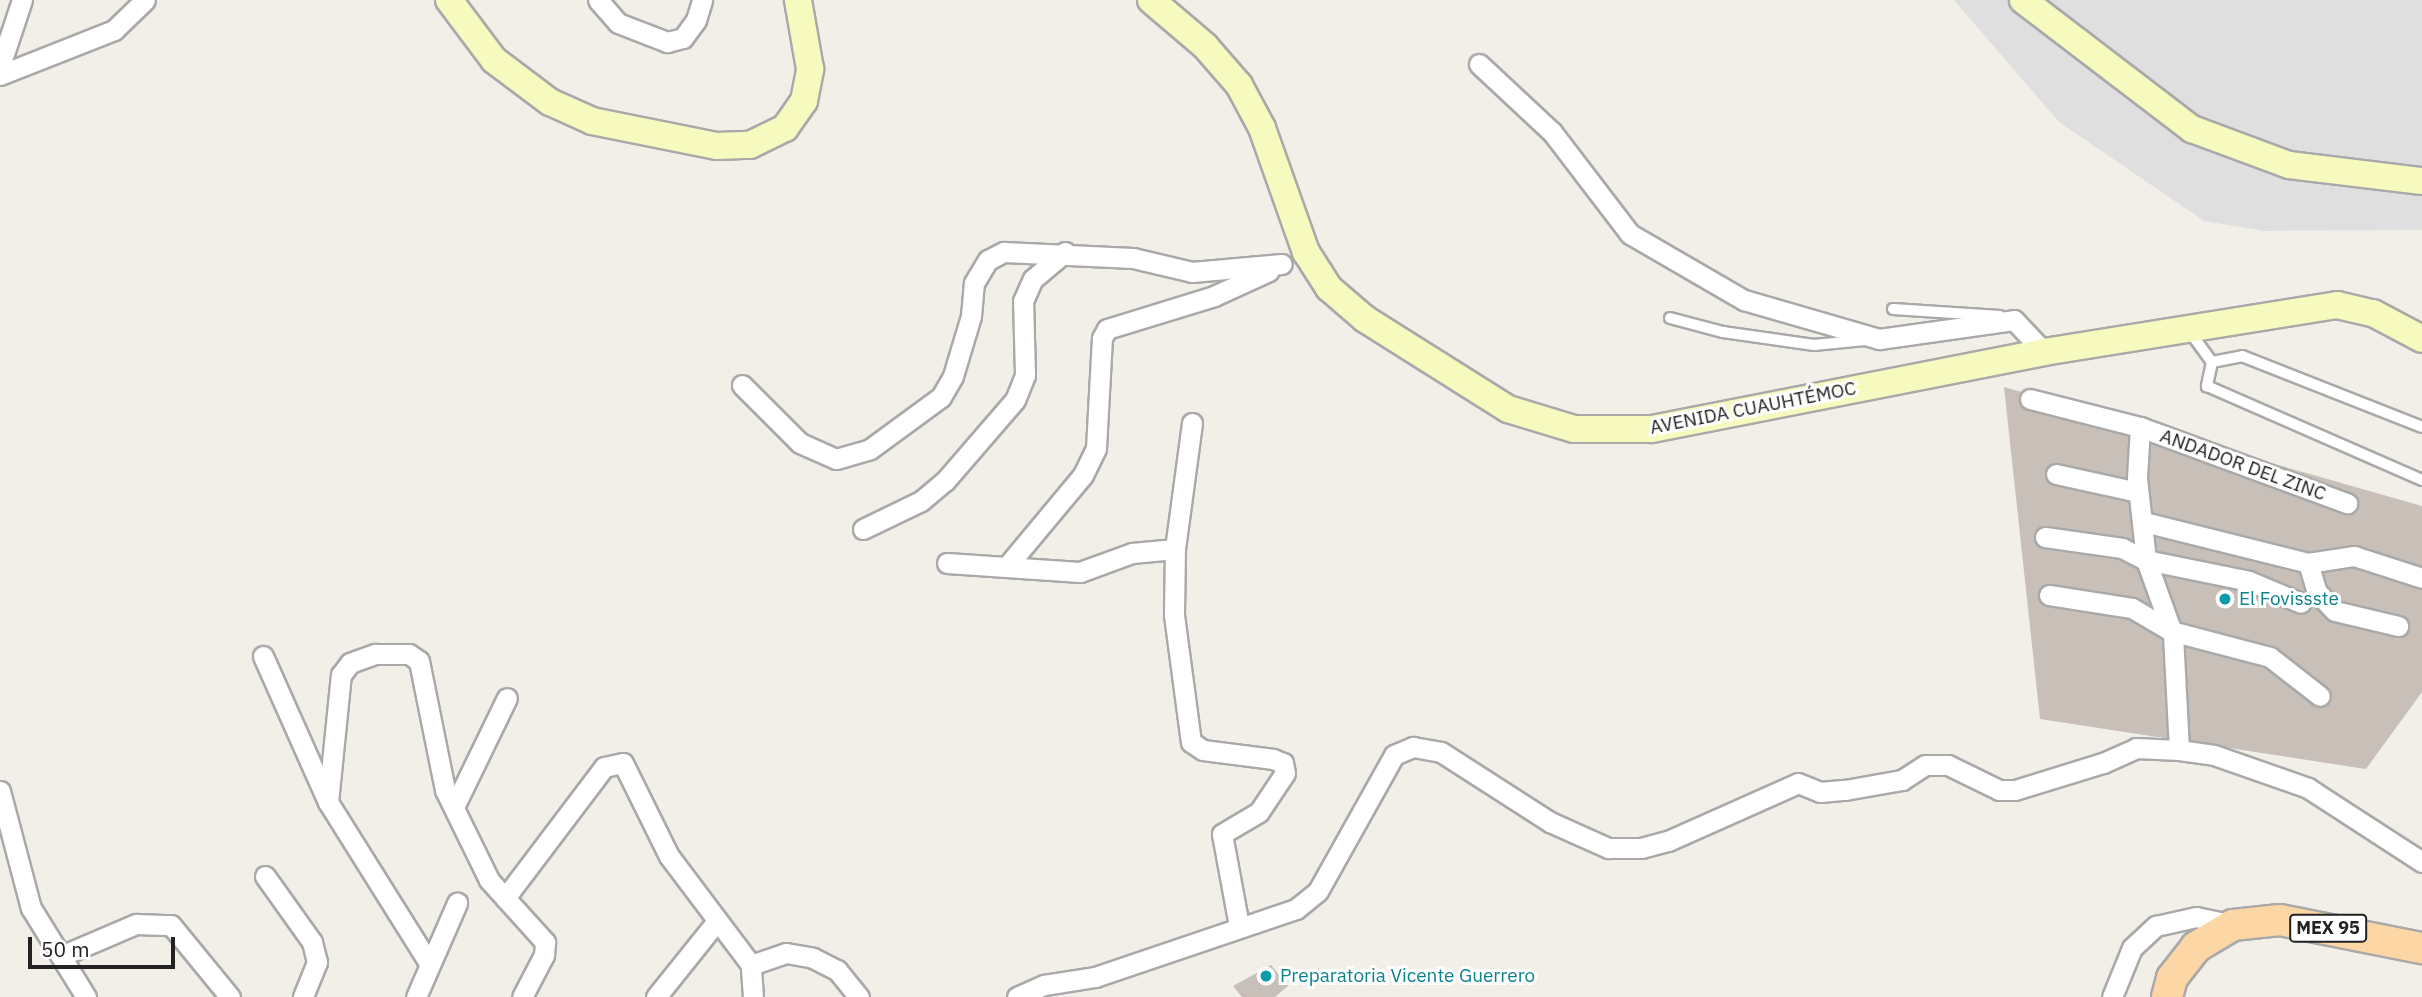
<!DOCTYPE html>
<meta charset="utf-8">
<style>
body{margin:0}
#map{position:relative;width:2422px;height:997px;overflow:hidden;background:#f2efe9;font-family:"IBM Plex Sans",sans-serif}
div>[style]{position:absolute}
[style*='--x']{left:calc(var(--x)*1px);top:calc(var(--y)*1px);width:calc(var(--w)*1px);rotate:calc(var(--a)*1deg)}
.residential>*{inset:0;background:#e0dfdf}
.building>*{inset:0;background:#c7bfb8}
.roads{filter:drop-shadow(2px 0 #a9a9a9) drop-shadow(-2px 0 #a9a9a9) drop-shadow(0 2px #a9a9a9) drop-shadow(0 -2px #a9a9a9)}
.service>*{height:10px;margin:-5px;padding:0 5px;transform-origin:5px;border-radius:5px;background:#fff}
.minor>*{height:19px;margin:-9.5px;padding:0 9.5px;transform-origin:9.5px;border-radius:9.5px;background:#fff}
.secondary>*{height:26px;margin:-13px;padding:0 13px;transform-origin:13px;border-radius:13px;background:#f7fabf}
.primary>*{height:30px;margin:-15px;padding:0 15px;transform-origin:15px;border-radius:15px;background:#fcd6a4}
.dots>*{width:19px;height:19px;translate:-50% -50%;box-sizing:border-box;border:4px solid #fff;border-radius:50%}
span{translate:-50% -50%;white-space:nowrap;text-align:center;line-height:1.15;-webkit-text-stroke:6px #fff;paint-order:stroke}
.shield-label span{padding:2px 5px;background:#fff;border:2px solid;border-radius:5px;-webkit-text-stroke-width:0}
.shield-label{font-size:18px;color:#222;font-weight:700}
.street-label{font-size:19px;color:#222}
.culture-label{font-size:19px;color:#0d838f}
.left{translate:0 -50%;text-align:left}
.scale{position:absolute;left:28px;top:937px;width:147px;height:32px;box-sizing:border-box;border:4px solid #222;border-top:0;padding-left:9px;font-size:21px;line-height:24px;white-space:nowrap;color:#222;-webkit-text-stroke:5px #fff;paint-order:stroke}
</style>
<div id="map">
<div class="residential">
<div style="clip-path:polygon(1954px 0,2422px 0,2422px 230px,2264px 231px,2204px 221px,2059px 122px)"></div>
</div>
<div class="building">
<div style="clip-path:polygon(2004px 387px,2422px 506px,2422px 692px,2366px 769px,2040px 719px)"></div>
<div style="clip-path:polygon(1271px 965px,1288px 986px,1275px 997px,1242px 997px,1233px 986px)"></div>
</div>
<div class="roads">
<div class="service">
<div style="--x:1893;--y:309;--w:107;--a:3.7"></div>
<div style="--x:1670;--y:318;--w:55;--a:14.8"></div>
<div style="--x:1723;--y:332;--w:92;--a:8.1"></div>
<div style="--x:1814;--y:345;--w:51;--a:-5.6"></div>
<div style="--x:2190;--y:332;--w:37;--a:54"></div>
<div style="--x:2212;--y:362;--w:25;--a:102"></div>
<div style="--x:2207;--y:386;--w:235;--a:23.6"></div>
<div style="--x:2212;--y:362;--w:31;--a:-11"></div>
<div style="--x:2242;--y:356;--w:193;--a:21.5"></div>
</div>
<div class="minor">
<div style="--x:598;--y:0;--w:30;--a:49"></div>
<div style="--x:618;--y:23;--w:53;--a:21.2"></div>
<div style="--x:667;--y:42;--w:16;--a:-14"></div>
<div style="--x:683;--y:38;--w:22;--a:-54"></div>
<div style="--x:696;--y:20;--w:21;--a:-73"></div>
<div style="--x:1479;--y:64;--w:100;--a:43"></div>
<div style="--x:1552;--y:132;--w:128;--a:52.6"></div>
<div style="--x:1630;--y:234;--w:132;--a:30.1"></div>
<div style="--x:1744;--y:300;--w:141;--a:16.1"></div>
<div style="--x:1879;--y:339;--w:136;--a:-8"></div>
<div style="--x:2014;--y:320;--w:44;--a:46.8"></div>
<div style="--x:0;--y:66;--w:70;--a:-71.6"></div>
<div style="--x:0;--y:75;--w:123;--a:-21.5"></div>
<div style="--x:114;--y:30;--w:43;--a:-44.1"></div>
<div style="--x:742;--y:385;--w:82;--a:45"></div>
<div style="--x:800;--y:443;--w:39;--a:24"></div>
<div style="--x:836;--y:459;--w:35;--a:-16"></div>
<div style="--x:870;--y:449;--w:88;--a:-36.2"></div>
<div style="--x:941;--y:397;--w:24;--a:-60"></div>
<div style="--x:953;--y:376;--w:63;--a:-73.3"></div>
<div style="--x:971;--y:316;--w:33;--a:-85"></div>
<div style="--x:974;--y:283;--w:27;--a:-59"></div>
<div style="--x:988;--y:260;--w:18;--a:-27"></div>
<div style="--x:1004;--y:252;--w:129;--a:2.7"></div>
<div style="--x:1133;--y:258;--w:61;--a:13.3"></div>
<div style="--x:1192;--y:272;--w:90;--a:-5.1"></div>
<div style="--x:2030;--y:399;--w:114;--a:14.3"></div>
<div style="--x:2140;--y:427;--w:221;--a:20.2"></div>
<div style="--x:1192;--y:423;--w:127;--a:97.7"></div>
<div style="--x:1175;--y:549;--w:66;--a:90.9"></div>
<div style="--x:1174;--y:615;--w:128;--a:82.4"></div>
<div style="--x:1191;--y:742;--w:14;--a:34"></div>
<div style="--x:1203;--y:750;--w:71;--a:7.3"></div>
<div style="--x:1273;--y:759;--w:11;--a:22"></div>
<div style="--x:1283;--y:763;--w:10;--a:79"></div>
<div style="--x:1285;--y:773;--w:47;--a:123.7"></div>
<div style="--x:1259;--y:812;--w:43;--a:149.3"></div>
<div style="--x:1222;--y:834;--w:94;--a:79.5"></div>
<div style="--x:2140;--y:427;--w:51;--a:93.4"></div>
<div style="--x:2137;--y:478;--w:82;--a:83.7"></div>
<div style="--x:2146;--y:560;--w:80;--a:70.2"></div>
<div style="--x:2173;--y:635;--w:115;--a:87"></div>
<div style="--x:2056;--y:474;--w:84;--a:12.4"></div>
<div style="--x:2144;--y:522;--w:169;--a:14"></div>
<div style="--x:2308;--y:563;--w:47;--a:-8.7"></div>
<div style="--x:2354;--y:556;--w:71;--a:17.9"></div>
<div style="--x:863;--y:529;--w:64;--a:-25.8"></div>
<div style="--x:921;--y:501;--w:31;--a:-40"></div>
<div style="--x:945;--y:481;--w:107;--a:-49.2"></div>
<div style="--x:1015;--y:400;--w:27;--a:-68"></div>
<div style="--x:1025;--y:375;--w:74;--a:-91.5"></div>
<div style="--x:1023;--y:301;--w:24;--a:-66"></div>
<div style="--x:1033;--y:279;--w:42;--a:-40.2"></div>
<div style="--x:2045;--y:537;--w:78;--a:8.1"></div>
<div style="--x:2122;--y:548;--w:27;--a:27"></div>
<div style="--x:2146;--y:560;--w:105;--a:11.5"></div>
<div style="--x:2249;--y:581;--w:56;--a:22.9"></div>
<div style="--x:947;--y:563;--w:133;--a:3.9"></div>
<div style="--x:1080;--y:572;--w:55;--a:-20.1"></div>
<div style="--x:1132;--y:553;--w:43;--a:-5.3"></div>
<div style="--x:2308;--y:563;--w:30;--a:73"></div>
<div style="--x:2317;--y:592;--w:26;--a:47"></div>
<div style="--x:2335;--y:611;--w:65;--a:13.4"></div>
<div style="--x:1008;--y:565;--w:117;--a:-50.2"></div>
<div style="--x:1083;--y:475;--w:30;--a:-64"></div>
<div style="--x:1096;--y:448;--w:110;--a:-86.9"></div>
<div style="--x:1102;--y:338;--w:10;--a:-61"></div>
<div style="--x:1107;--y:329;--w:112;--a:-17.1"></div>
<div style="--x:1214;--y:296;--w:60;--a:-24.4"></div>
<div style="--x:2049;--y:595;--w:84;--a:8.9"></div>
<div style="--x:2132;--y:608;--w:45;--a:30.5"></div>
<div style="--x:2171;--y:631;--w:102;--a:14.7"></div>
<div style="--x:2270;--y:657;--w:63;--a:38"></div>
<div style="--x:263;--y:656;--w:160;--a:66"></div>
<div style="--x:328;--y:802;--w:190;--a:57.9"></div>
<div style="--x:0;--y:791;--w:121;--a:75.2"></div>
<div style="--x:31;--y:908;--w:105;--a:58.3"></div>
<div style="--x:328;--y:802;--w:128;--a:-84.2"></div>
<div style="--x:341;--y:675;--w:15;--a:-53"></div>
<div style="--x:350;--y:663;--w:27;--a:-20"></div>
<div style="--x:375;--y:654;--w:34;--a:0"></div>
<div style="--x:409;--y:654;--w:12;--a:35"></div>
<div style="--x:419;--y:661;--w:132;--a:78.6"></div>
<div style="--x:445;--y:790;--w:100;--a:63.9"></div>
<div style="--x:489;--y:880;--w:84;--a:47.9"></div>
<div style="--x:545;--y:942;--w:13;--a:94"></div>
<div style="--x:544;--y:955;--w:47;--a:117.6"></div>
<div style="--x:454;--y:807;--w:121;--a:-64.1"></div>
<div style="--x:265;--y:876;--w:81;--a:54.5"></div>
<div style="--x:312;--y:942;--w:21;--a:76"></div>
<div style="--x:317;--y:962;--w:38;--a:112"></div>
<div style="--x:505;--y:898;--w:164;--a:-52.9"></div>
<div style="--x:604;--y:767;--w:19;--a:-12"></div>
<div style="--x:623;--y:763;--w:104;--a:63.7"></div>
<div style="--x:669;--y:856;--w:136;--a:53"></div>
<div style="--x:61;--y:956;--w:82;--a:-23.1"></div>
<div style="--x:136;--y:924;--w:35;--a:2"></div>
<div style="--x:171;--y:925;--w:93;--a:50.7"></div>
<div style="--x:416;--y:997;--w:103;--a:-66.4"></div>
<div style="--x:656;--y:997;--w:96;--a:-51.3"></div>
<div style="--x:753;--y:997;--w:32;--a:-94"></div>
<div style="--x:751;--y:965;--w:37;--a:-19"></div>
<div style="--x:786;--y:953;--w:27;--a:10"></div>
<div style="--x:813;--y:958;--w:27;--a:27"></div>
<div style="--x:837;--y:970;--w:35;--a:51"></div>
<div style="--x:1017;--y:997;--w:30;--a:-24"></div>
<div style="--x:1044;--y:985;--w:52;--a:-8.9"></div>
<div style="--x:1095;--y:977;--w:212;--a:-18.7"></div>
<div style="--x:1296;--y:909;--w:28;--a:-39"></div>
<div style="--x:1318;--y:891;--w:156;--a:-60.8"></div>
<div style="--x:1394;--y:755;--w:21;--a:-23"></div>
<div style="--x:1413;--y:747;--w:28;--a:10"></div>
<div style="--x:1441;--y:752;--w:130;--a:32.7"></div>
<div style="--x:1550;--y:822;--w:64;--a:24.1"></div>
<div style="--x:1608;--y:848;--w:33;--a:0"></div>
<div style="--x:1641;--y:848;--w:28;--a:-15"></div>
<div style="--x:1668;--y:841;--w:142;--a:-24"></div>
<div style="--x:1798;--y:783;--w:24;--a:22"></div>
<div style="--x:1820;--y:792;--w:25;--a:-5"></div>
<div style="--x:1845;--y:790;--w:58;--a:-10"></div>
<div style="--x:1902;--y:780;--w:27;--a:-33"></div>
<div style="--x:1925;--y:765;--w:23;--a:0"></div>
<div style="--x:1948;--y:765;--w:57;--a:26.1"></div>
<div style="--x:1999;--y:790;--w:16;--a:0"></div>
<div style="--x:2015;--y:790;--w:92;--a:-17.1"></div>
<div style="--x:2103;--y:763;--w:36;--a:-24"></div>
<div style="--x:2136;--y:748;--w:43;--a:2.7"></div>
<div style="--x:2179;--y:750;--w:35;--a:8"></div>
<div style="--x:2214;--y:755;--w:100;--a:19.3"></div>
<div style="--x:2308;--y:788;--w:136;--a:33"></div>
<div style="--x:2112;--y:997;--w:53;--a:-67.8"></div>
<div style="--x:2132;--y:948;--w:33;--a:-43"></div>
<div style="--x:2156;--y:926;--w:41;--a:-12.7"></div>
<div style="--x:2196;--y:917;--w:38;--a:12"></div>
</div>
<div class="secondary">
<div style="--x:449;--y:0;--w:75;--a:53.1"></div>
<div style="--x:494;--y:60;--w:70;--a:36.9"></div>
<div style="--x:550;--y:102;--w:46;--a:24.3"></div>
<div style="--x:592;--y:121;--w:127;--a:11.3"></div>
<div style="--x:717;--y:146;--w:33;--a:-2"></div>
<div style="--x:750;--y:145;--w:39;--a:-26"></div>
<div style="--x:785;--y:128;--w:33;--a:-55"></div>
<div style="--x:804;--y:101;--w:33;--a:-79"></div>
<div style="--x:810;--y:69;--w:70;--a:-99.9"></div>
<div style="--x:1151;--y:0;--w:71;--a:40.4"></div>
<div style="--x:1205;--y:46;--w:52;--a:48.9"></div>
<div style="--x:1239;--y:85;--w:49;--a:61.9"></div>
<div style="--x:1262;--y:128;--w:132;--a:70.5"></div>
<div style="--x:1306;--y:252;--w:43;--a:57.4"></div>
<div style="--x:1329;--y:288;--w:48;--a:40.7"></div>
<div style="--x:1365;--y:319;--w:169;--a:32.2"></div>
<div style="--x:1508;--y:409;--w:69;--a:16.9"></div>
<div style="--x:1574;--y:429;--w:78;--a:0"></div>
<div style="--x:1652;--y:429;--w:399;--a:-11.1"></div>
<div style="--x:2044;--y:352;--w:297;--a:-9.1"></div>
<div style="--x:2337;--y:305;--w:37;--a:13"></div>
<div style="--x:2373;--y:313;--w:55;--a:28"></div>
<div style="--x:2023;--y:0;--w:213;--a:37.4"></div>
<div style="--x:2192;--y:129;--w:103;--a:20.4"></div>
<div style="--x:2289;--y:165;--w:134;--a:6.9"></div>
</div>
<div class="primary">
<div style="--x:2167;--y:997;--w:20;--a:-75"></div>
<div style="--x:2172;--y:978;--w:39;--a:-52"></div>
<div style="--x:2196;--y:947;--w:43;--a:-30.7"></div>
<div style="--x:2233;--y:925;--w:47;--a:-6.1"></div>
<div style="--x:2280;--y:920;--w:145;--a:11.2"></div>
</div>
</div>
<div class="dots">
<div style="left:2225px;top:599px;background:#0f9aa8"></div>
<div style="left:1266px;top:976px;background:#0f9aa8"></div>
</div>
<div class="shield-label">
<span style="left:2328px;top:928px">MEX 95</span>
</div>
<div class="street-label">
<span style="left:1753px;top:408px;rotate:-11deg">AVENIDA CUAUHTÉMOC</span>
<span style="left:2243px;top:465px;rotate:20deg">ANDADOR DEL ZINC</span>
</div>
<div class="culture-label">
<span class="left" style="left:2239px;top:599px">El Fovissste</span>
<span class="left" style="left:1280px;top:976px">Preparatoria Vicente Guerrero</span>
</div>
<div class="scale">50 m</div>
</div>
